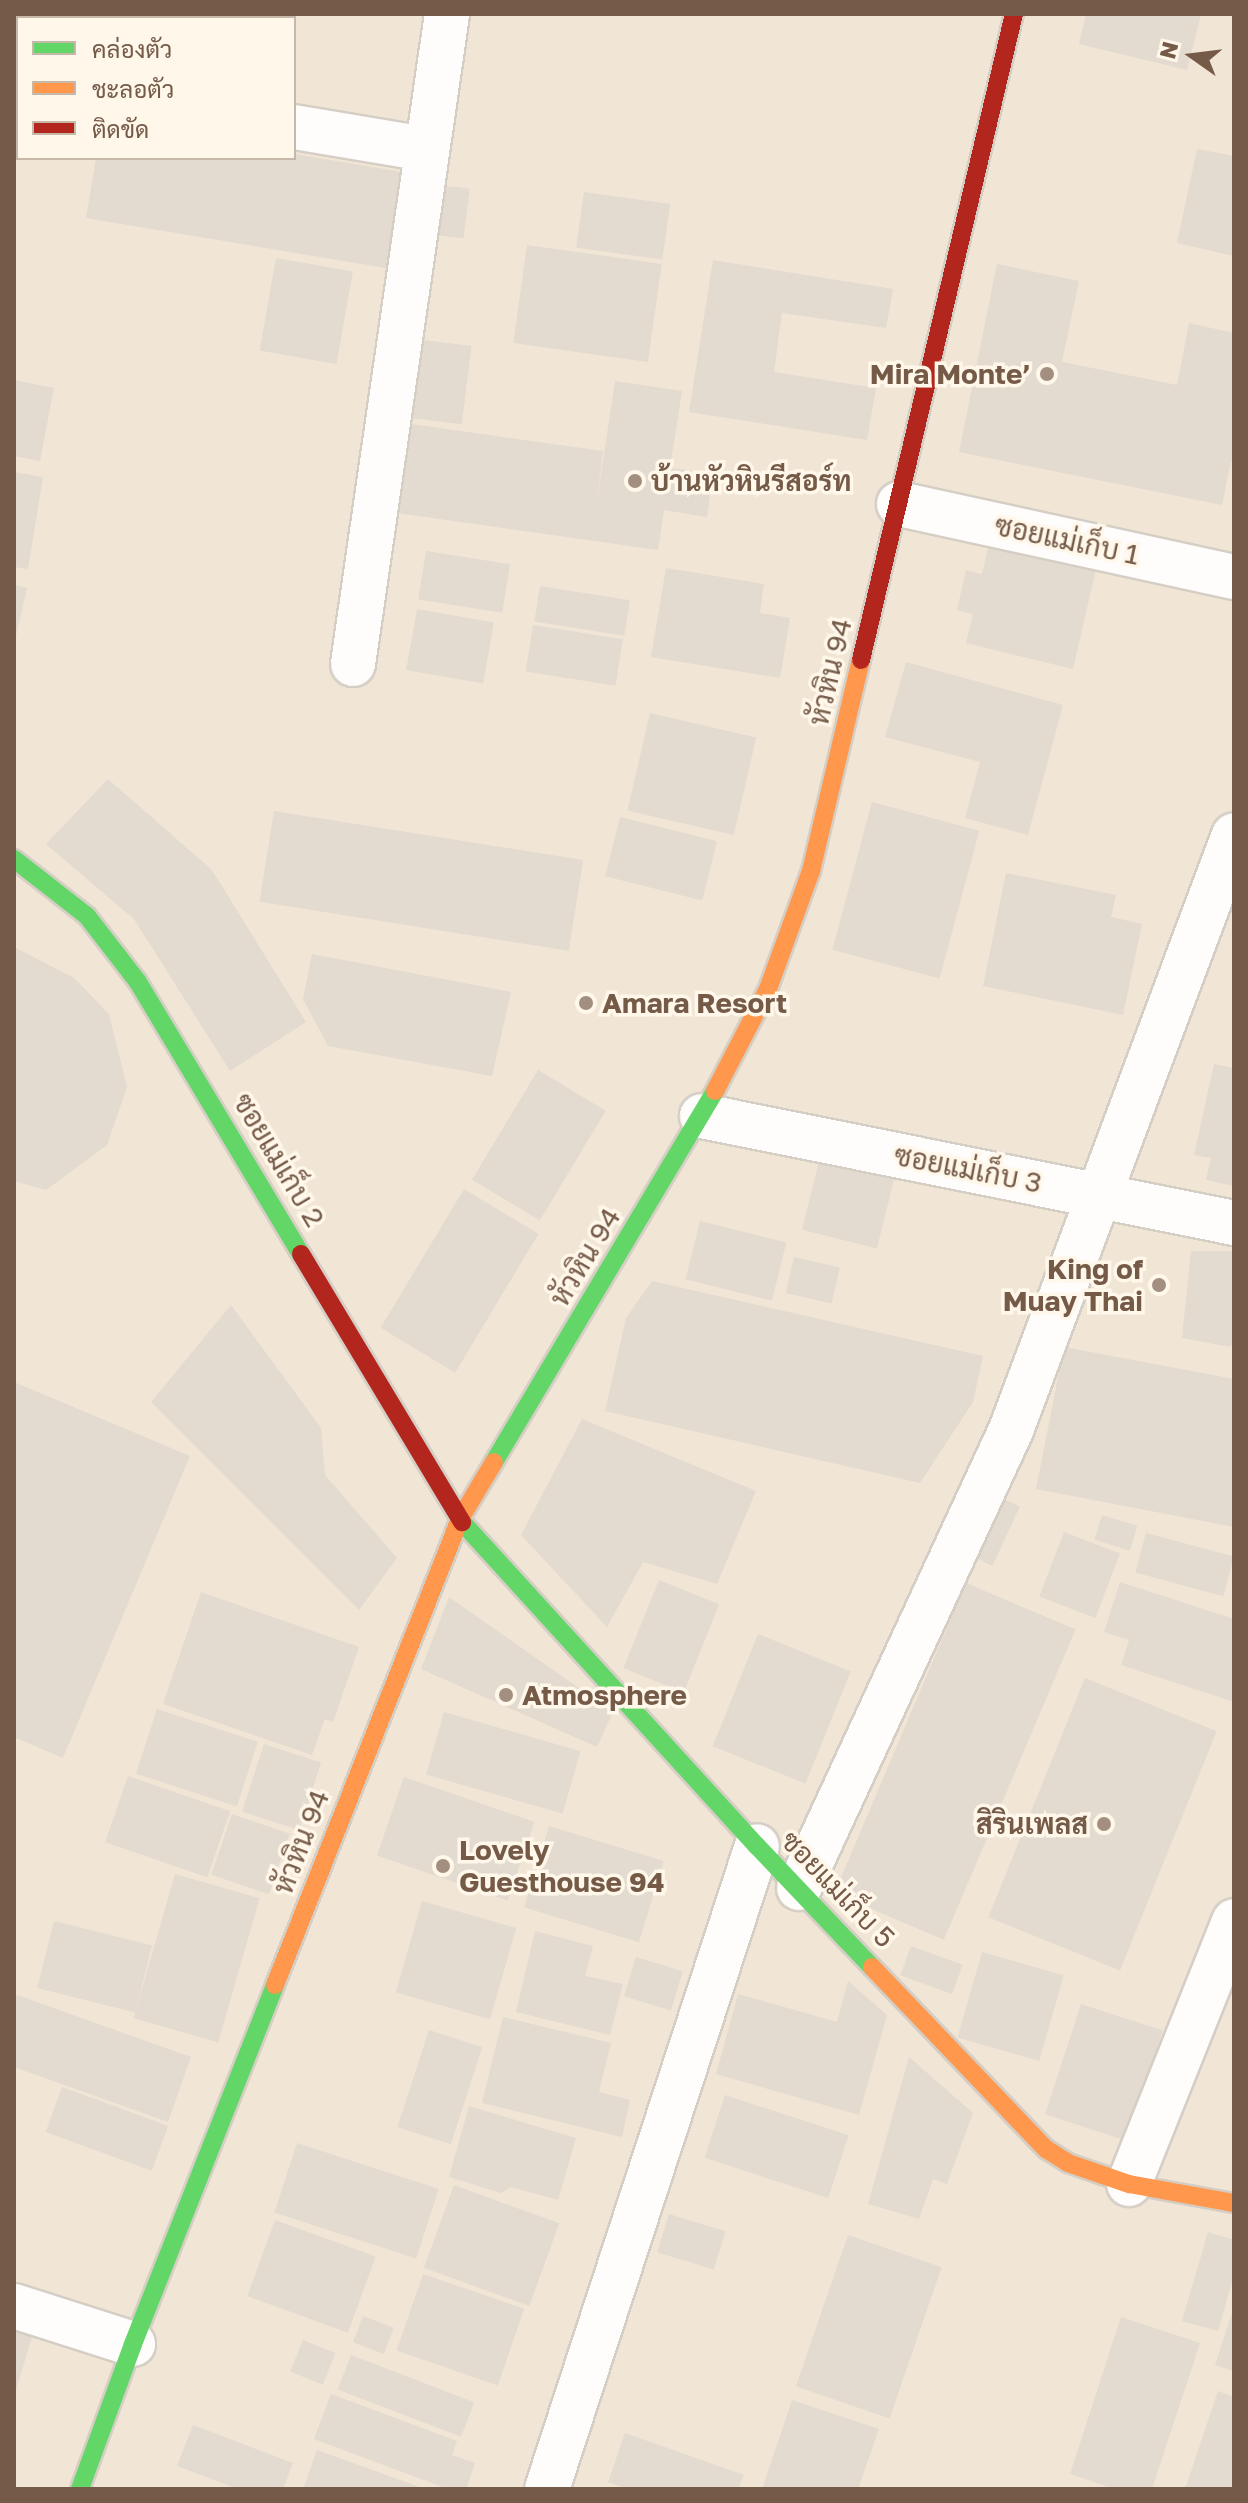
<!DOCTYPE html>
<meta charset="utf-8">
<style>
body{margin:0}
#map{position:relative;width:1248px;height:2503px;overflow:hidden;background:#f7f2e8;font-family:"Golos Text",Sarabun,sans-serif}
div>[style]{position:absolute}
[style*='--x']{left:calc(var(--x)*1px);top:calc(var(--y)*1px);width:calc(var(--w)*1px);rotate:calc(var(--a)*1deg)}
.residential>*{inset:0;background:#f1e5d5}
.building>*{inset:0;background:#e3dad0;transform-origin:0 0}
.roads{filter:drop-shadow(2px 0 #d5cec5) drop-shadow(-2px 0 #d5cec5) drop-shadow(0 2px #d5cec5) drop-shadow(0 -2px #d5cec5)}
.street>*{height:44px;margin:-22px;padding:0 22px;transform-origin:22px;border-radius:22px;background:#fefdfc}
.fast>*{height:18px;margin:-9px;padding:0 9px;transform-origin:9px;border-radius:9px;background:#63d668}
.slow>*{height:18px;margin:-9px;padding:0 9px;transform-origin:9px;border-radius:9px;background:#ff974d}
.jam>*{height:18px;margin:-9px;padding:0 9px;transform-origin:9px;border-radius:9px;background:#b3261e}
.dots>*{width:22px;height:22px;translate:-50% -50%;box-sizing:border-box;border:4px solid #fff7e9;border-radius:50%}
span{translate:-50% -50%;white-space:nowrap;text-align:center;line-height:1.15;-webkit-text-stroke:7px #fff7e9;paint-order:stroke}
.poi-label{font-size:28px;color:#755a48;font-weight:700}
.right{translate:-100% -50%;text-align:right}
.left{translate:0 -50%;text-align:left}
.street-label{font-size:28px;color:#755a48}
.frame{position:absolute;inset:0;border:16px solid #755a48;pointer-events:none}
.legend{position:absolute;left:16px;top:16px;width:280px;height:144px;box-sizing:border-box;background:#fff7e9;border:2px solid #c8b8a9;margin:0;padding:10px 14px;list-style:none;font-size:24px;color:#755a48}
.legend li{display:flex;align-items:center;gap:16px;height:40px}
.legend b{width:40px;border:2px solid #c8b8a9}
.north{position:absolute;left:1152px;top:16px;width:80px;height:80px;-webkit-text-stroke:6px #fff7e9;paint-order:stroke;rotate:284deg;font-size:22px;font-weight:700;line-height:32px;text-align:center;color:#755a48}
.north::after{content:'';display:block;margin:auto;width:28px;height:36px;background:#755a48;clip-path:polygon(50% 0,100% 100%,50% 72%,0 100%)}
</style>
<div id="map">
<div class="residential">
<div style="clip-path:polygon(evenodd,14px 14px,1234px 14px,1234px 2489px,14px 2489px,14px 14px,18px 18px,294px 18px,294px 158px,18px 158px,18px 18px)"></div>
</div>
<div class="building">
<div style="clip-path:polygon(14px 14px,46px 14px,45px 18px,18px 18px,18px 74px,14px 73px)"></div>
<div style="clip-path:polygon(150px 14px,269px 14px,283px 16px,150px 18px)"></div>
<div style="clip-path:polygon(1086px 14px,1201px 14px,1187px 70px,1079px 44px)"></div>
<div style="clip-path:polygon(1197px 149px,1234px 156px,1234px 256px,1177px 243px)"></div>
<div style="clip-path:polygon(294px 154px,402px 172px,386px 268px,86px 218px,96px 158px,294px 158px)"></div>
<div style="left:430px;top:184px;width:40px;height:50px;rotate:7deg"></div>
<div style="left:584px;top:192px;width:87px;height:56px;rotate:8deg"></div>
<div style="left:527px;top:245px;width:136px;height:99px;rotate:8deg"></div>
<div style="left:276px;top:258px;width:78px;height:94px;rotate:10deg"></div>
<div style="clip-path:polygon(713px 260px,893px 289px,886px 328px,782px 313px,774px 372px,876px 388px,867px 440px,689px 412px)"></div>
<div style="clip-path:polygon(997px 264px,1079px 281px,1062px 362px,1177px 385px,1189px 323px,1234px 333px,1234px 462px,1231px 461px,1222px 505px,959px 452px)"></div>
<div style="left:407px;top:338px;width:65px;height:79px;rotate:7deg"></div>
<div style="clip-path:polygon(14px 380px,54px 388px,40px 461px,14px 456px)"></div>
<div style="clip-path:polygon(615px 381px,682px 391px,670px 468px,713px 474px,707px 517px,664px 510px,658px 550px,383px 511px,397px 422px,603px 451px,596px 507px)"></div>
<div style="clip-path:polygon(14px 472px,43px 477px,28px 569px,14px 567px)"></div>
<div style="clip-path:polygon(989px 544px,1096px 569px,1073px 669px,966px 643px,973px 614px,957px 610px,966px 570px,982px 574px)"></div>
<div style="left:426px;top:551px;width:85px;height:49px;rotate:9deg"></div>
<div style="clip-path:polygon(666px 568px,764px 584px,760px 613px,790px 618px,780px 678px,651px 657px)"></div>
<div style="clip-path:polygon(14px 585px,27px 588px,15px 640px,14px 640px)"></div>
<div style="left:540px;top:586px;width:91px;height:36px;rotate:9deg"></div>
<div style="left:417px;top:609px;width:78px;height:62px;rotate:10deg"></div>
<div style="left:533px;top:625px;width:91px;height:47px;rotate:9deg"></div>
<div style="clip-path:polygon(906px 662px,1063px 705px,1028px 835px,965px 818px,980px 762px,885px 737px)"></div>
<div style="left:650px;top:713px;width:109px;height:100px;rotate:13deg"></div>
<div style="clip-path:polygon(108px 779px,212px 870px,306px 1022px,230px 1071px,134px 919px,46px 844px)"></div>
<div style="left:872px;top:802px;width:111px;height:153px;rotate:15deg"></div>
<div style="left:274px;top:811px;width:313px;height:92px;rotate:9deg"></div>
<div style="left:620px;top:817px;width:100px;height:61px;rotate:14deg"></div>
<div style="clip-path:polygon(1006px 873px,1116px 895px,1111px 917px,1142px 924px,1123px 1015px,983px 986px)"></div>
<div style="clip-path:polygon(14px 947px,74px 978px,109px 1014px,127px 1087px,107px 1145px,46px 1190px,14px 1181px)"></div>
<div style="clip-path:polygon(312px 954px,511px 992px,492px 1076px,328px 1046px,303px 999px)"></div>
<div style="clip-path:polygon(1214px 1064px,1234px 1068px,1234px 1186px,1206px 1180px,1211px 1158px,1194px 1155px)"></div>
<div style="left:538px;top:1070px;width:79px;height:128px;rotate:31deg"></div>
<div style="left:820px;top:1158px;width:77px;height:74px;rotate:14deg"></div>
<div style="left:464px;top:1189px;width:87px;height:162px;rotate:31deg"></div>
<div style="left:700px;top:1221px;width:89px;height:60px;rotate:14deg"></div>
<div style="clip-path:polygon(1191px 1251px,1234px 1251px,1234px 1341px,1230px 1347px,1182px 1338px)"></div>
<div style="left:794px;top:1257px;width:47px;height:37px;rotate:13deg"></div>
<div style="clip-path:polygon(652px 1281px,983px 1356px,973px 1402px,920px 1483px,605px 1411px,626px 1318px)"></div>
<div style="clip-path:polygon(231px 1305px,321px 1428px,325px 1475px,397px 1558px,359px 1610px,151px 1402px)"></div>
<div style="clip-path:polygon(1064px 1347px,1234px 1379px,1234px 1527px,1036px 1489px)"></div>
<div style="clip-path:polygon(14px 1382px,190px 1456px,63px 1758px,14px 1737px)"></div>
<div style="clip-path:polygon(582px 1419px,756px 1491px,717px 1584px,643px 1562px,607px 1627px,521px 1535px)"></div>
<div style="left:999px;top:1497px;width:23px;height:65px;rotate:25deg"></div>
<div style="left:1102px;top:1515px;width:37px;height:26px;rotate:17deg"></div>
<div style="left:1064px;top:1532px;width:60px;height:69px;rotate:21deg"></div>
<div style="left:1146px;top:1533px;width:91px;height:41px;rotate:15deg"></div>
<div style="left:659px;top:1580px;width:65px;height:95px;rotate:22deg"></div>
<div style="clip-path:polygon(1120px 1582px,1234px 1619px,1234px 1702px,1121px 1665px,1129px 1640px,1104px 1632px)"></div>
<div style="left:966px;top:1583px;width:119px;height:337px;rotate:23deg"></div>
<div style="clip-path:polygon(201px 1592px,359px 1647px,333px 1722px,325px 1719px,312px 1755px,163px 1704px)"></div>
<div style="clip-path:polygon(449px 1597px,613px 1712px,597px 1747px,421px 1669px)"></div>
<div style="left:758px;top:1634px;width:100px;height:121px;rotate:22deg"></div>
<div style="left:1085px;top:1678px;width:142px;height:258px;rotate:22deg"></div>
<div style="left:157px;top:1709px;width:106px;height:68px;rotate:18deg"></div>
<div style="left:444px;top:1712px;width:142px;height:65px;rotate:16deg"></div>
<div style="left:264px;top:1744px;width:60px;height:71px;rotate:18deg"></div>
<div style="left:128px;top:1776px;width:108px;height:70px;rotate:19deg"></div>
<div style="left:404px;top:1777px;width:138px;height:83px;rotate:19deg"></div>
<div style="left:232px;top:1814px;width:61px;height:64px;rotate:19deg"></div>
<div style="left:549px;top:1826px;width:120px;height:85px;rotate:17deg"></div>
<div style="left:175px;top:1874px;width:88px;height:150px;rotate:16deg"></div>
<div style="left:422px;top:1901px;width:98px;height:95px;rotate:16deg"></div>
<div style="left:54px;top:1921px;width:101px;height:69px;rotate:14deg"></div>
<div style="clip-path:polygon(535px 1931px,593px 1946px,585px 1976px,623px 1984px,610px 2035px,516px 2012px)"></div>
<div style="left:911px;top:1946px;width:55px;height:31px;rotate:20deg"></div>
<div style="left:982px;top:1952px;width:85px;height:89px;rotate:16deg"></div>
<div style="left:636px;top:1957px;width:49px;height:41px;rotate:17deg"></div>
<div style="clip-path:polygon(848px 1981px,887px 2015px,859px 2115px,716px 2074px,738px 1994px,837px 2022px)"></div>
<div style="clip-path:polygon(17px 1995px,191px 2057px,168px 2122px,14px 2067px,14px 2005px)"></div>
<div style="left:1081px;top:2004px;width:86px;height:116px;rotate:18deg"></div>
<div style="clip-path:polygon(503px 2017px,611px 2043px,599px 2092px,630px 2100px,622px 2137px,482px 2103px)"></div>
<div style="left:429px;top:2030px;width:56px;height:102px;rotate:18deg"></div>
<div style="clip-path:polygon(909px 2057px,973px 2113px,947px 2184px,933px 2179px,919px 2219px,868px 2204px)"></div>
<div style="left:62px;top:2087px;width:113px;height:48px;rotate:20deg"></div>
<div style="left:725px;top:2095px;width:130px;height:66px;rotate:18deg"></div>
<div style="clip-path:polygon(469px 2106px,576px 2138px,558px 2200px,511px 2187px,501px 2193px,449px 2177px)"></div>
<div style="left:297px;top:2143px;width:149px;height:73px;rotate:18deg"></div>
<div style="left:454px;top:2185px;width:112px;height:88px;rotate:20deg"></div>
<div style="left:669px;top:2214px;width:59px;height:40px;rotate:17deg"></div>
<div style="left:275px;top:2220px;width:107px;height:81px;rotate:20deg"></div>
<div style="clip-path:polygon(1208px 2232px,1234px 2240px,1234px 2275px,1218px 2331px,1182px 2321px)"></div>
<div style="left:848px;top:2235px;width:99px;height:160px;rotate:19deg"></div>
<div style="left:423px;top:2274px;width:107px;height:81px;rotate:19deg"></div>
<div style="clip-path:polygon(1234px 2307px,1234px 2371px,1215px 2365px)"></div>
<div style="left:363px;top:2316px;width:33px;height:28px;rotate:21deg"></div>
<div style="clip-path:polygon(1121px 2317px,1200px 2343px,1152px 2489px,1114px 2489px,1070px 2474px)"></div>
<div style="clip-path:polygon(14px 2321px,35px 2327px,15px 2393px,14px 2393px)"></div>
<div style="left:303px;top:2340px;width:35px;height:34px;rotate:22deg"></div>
<div style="left:351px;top:2355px;width:132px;height:37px;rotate:21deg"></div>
<div style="clip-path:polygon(1218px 2391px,1234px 2397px,1234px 2489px,1185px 2489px)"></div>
<div style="clip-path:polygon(331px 2394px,457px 2441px,452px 2455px,475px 2463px,466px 2489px,448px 2489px,314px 2439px)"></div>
<div style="clip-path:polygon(792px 2400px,879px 2429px,858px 2489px,762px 2489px)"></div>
<div style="clip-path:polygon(193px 2425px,293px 2463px,283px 2489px,238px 2489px,177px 2466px)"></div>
<div style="clip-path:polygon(625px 2433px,744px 2475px,738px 2489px,627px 2489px,608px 2482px)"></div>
<div style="clip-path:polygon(317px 2450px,425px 2489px,303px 2489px)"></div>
</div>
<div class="roads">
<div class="street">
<div style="--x:294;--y:127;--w:133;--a:9.5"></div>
<div style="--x:899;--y:504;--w:343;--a:12.3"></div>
<div style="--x:353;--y:664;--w:657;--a:-81.77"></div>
<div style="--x:702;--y:1116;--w:543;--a:11.37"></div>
<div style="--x:799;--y:1888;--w:505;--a:-65.16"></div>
<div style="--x:1011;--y:1430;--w:635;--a:-69.45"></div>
<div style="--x:1129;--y:2184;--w:283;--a:-68.2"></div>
<div style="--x:14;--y:2306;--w:125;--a:17.7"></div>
<div style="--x:547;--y:2489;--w:676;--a:-71.91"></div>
</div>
<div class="fast">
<div style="--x:14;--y:859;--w:93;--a:38"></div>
<div style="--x:87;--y:916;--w:83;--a:52.3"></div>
<div style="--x:138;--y:982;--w:317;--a:59.1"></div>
<div style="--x:494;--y:1462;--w:432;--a:-59.2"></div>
<div style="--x:462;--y:1522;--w:438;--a:47.7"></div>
<div style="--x:757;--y:1846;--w:167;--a:46.5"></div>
<div style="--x:80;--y:2489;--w:154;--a:-69.9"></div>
<div style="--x:133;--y:2344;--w:386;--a:-68.4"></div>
</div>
<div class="slow">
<div style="--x:715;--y:1091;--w:115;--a:-62.5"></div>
<div style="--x:768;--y:989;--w:126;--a:-70"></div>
<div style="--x:811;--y:871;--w:217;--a:-76.7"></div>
<div style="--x:872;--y:1967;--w:252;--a:46.3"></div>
<div style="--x:1046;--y:2149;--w:26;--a:32"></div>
<div style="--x:1068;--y:2163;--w:65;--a:19"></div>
<div style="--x:1129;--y:2184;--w:107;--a:10.3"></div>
<div style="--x:275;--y:1985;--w:501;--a:-68.35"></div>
<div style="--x:460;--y:1519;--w:66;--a:-59.2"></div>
</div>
<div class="jam">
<div style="--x:861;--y:660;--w:664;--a:-76.68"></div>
<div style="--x:301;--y:1254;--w:313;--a:59"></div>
</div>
</div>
<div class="dots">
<div style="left:1047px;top:374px;background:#a28f80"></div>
<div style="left:635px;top:481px;background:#a28f80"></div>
<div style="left:586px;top:1003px;background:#a28f80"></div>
<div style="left:1159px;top:1285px;background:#a28f80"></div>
<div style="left:506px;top:1695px;background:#a28f80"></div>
<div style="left:1104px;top:1824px;background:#a28f80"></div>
<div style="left:443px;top:1866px;background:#a28f80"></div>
</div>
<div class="poi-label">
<span class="right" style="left:1031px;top:374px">Mira Monte’</span>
<span class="left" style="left:651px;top:481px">บ้านหัวหินรีสอร์ท</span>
<span class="left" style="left:602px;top:1003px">Amara Resort</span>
<span class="right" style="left:1143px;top:1285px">King of<br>Muay Thai</span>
<span class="left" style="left:522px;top:1695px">Atmosphere</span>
<span class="right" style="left:1088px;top:1824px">สิรินเพลส</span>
<span class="left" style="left:459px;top:1866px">Lovely<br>Guesthouse 94</span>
</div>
<div class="street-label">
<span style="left:1067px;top:540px;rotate:12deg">ซอยแม่เก็บ 1</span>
<span style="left:830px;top:672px;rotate:-77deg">หัวหิน 94</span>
<span style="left:279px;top:1160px;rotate:59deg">ซอยแม่เก็บ 2</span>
<span style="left:968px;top:1169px;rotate:11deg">ซอยแม่เก็บ 3</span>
<span style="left:585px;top:1257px;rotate:-59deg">หัวหิน 94</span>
<span style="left:301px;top:1842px;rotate:-69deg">หัวหิน 94</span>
<span style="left:838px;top:1889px;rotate:46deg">ซอยแม่เก็บ 5</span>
</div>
<div class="frame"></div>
<ul class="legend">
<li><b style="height:10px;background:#63d668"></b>คล่องตัว</li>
<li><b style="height:10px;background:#ff974d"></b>ชะลอตัว</li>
<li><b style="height:10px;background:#b3261e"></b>ติดขัด</li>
</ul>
<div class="north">N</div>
</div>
